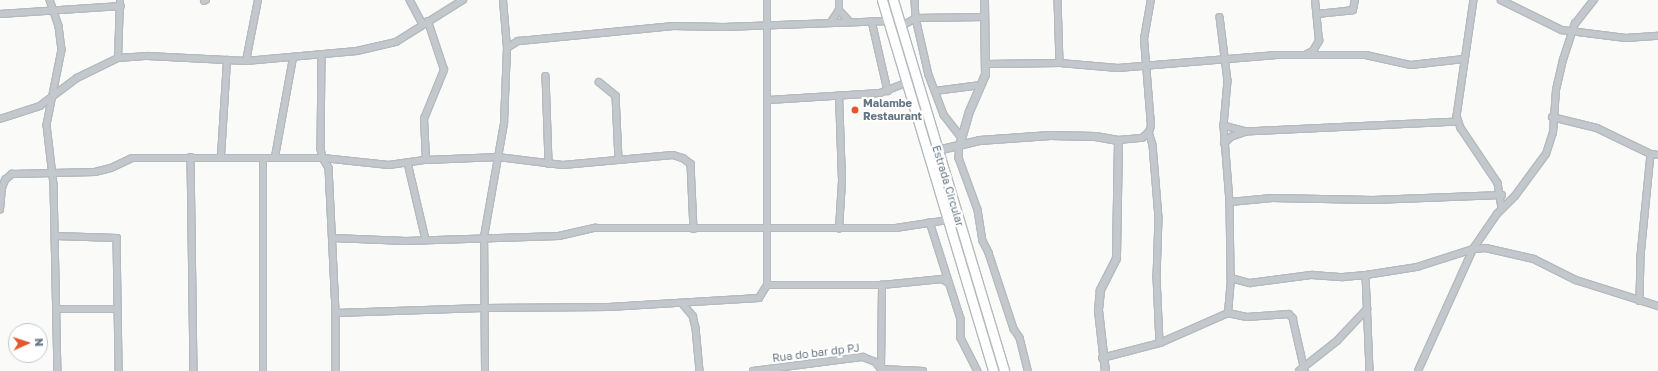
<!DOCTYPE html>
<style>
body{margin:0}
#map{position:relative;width:1658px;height:371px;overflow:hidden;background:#fafaf8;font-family:"Golos Text",sans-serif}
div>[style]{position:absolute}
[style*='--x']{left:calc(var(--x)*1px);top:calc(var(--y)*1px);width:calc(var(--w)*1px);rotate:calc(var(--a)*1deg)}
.roads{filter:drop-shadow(1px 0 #b5babe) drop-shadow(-1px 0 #b5babe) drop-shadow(0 1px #b5babe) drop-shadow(0 -1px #b5babe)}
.minor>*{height:5.5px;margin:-2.75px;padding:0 2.75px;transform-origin:2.75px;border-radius:2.75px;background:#c3c8cc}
.tertiary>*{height:7px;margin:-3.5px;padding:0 3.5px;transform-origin:3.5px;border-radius:3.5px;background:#c3c8cc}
.primary>*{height:9px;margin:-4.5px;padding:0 4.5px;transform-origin:4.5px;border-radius:4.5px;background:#fff}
.dots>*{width:11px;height:11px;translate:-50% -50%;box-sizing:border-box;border:2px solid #fff;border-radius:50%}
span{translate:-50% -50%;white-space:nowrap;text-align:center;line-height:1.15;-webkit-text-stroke:4px #fff;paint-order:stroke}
.poi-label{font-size:11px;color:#657683;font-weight:700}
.left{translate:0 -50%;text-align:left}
.street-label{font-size:11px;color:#657683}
.north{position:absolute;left:8px;top:323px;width:40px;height:40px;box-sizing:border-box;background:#fff;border:1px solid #c1c8cd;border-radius:50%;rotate:87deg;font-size:11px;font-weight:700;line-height:16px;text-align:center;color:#657683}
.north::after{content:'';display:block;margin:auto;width:14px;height:18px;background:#e4572e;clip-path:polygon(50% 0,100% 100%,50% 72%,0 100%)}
</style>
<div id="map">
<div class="roads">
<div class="minor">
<div style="--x:50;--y:0;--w:28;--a:71"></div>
<div style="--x:59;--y:26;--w:24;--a:83"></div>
<div style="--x:62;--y:50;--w:76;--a:101.3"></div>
<div style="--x:47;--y:125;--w:60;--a:83.3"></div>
<div style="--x:54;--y:185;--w:186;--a:88.8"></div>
<div style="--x:410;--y:0;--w:27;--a:62"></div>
<div style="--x:915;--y:0;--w:18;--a:87"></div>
<div style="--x:916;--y:18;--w:58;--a:77.2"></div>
<div style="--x:929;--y:75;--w:43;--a:69.4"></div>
<div style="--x:944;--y:115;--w:28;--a:52"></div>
<div style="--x:1058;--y:0;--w:63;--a:88.2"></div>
<div style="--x:1474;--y:0;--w:117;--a:98.3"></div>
<div style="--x:1457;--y:116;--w:13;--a:72"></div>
<div style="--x:1461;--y:128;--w:66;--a:56.1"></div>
<div style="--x:1498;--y:183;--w:26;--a:81"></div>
<div style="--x:1501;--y:0;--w:68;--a:26.2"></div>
<div style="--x:1562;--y:30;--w:64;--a:7.1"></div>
<div style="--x:1626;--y:38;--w:32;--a:-4"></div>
<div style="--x:204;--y:1;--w:2;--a:-27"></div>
<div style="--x:839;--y:10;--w:16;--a:47"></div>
<div style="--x:0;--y:14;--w:121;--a:-3.8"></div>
<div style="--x:1317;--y:14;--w:36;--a:-6"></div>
<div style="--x:1353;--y:10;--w:10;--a:-79"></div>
<div style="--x:1220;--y:17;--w:64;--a:82.9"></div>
<div style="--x:1228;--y:81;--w:45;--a:95.1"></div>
<div style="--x:872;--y:21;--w:72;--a:77.1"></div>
<div style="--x:831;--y:22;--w:14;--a:-56"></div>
<div style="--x:839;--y:10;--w:10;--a:-90"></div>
<div style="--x:900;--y:27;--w:18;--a:-29"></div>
<div style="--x:916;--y:18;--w:68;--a:-0.8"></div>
<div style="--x:507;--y:48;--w:13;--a:-32"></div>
<div style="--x:518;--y:41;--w:12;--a:-5"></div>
<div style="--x:530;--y:40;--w:144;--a:-5.6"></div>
<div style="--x:673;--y:26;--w:51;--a:1.1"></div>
<div style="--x:724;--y:27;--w:165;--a:-2.1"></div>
<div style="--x:1307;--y:54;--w:7;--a:-27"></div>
<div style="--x:1313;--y:51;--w:12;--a:-59"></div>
<div style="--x:1319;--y:41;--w:41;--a:-95.6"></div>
<div style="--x:322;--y:55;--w:94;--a:90.6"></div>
<div style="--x:321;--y:149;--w:9;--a:77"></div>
<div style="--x:323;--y:158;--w:12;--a:59"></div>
<div style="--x:329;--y:168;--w:145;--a:87.2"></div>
<div style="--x:336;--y:313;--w:58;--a:90"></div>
<div style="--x:118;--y:58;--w:58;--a:-88"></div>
<div style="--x:246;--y:61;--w:62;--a:-78.9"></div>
<div style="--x:986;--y:64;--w:74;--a:-0.8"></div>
<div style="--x:1060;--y:63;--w:58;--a:4.9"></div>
<div style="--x:1118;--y:68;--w:159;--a:-4.7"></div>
<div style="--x:1276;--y:55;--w:90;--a:0"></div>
<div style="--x:1366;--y:55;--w:46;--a:12.5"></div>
<div style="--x:1411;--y:65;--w:53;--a:-6.5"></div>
<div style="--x:546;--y:76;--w:88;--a:88"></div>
<div style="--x:599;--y:82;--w:22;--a:39"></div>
<div style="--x:616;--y:96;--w:64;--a:87.3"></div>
<div style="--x:935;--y:91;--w:46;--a:-7.4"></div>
<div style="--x:769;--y:100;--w:111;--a:-3.6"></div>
<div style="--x:880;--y:93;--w:28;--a:-21"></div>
<div style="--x:1552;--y:117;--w:46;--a:13.7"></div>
<div style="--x:1597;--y:128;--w:60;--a:25.7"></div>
<div style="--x:1651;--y:154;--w:102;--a:95.6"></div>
<div style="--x:1641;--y:256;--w:45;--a:91.3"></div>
<div style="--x:0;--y:119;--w:42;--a:-18"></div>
<div style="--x:40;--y:106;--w:46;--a:-37.1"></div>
<div style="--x:77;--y:78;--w:46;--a:-26"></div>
<div style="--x:118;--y:58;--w:30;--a:-4"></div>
<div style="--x:148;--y:56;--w:98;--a:2.9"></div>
<div style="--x:246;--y:61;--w:111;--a:-5.1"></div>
<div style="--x:357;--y:51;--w:40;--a:-13"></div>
<div style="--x:396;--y:42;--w:79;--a:-32.1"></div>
<div style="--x:1458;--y:122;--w:212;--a:177.3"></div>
<div style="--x:1246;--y:132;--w:23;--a:-165"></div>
<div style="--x:1224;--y:126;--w:76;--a:85.5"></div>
<div style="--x:1230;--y:202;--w:76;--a:89.2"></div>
<div style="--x:1231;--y:278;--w:20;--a:15"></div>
<div style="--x:1250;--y:283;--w:63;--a:-7.4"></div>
<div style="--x:1312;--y:275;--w:31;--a:4"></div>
<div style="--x:1343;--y:277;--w:23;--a:-5"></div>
<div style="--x:1366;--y:275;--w:52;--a:-8.9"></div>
<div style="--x:1417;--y:267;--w:59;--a:-17.8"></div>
<div style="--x:1473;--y:249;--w:13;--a:-4"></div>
<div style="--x:1486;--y:248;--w:49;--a:12.9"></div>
<div style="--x:1534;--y:259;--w:47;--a:26.6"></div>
<div style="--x:1576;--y:280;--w:86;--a:17.6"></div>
<div style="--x:1149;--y:132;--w:14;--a:73"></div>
<div style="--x:1153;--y:145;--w:73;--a:85.3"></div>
<div style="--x:1159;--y:218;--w:59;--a:91.9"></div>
<div style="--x:1157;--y:277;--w:66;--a:87.4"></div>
<div style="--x:1118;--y:140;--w:24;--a:-5"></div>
<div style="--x:1142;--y:138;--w:9;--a:-41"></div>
<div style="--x:1149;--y:132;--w:6;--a:-72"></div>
<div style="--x:1151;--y:126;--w:87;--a:-94.6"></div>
<div style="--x:1144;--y:39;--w:40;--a:-80"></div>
<div style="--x:960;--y:143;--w:15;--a:94"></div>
<div style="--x:959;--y:158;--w:55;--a:69.9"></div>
<div style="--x:978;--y:210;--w:31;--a:81"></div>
<div style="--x:983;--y:241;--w:13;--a:63"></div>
<div style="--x:989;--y:253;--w:80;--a:71.8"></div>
<div style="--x:1014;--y:329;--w:11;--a:56"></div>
<div style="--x:1020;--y:338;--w:34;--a:76"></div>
<div style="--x:1224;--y:144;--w:10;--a:-45"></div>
<div style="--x:1231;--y:137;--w:15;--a:-20"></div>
<div style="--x:1651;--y:154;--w:7;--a:8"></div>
<div style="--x:221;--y:156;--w:96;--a:-86.4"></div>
<div style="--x:191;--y:157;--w:214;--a:89.2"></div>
<div style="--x:275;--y:157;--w:101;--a:-79.7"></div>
<div style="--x:263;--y:158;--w:213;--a:90"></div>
<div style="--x:426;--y:160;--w:41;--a:-92.8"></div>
<div style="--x:424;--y:119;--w:53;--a:-67.8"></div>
<div style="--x:444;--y:70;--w:51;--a:-108.4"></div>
<div style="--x:408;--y:163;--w:79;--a:76.8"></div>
<div style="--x:1230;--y:202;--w:42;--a:-5.4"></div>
<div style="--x:1272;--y:198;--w:101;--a:1.1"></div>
<div style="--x:1373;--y:200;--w:129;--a:-2.2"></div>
<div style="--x:0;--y:210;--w:22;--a:-85"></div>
<div style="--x:2;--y:188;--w:9;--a:-69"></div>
<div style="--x:5;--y:180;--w:9;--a:-41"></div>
<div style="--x:12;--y:174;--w:83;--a:-1.4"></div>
<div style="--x:95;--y:172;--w:16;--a:-14"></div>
<div style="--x:111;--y:168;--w:23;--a:-25"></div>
<div style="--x:132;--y:158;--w:191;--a:0"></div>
<div style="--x:323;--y:158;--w:66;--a:6.1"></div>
<div style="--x:389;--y:165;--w:37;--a:-8"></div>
<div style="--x:426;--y:160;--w:73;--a:-2.4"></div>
<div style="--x:499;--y:157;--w:64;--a:7.1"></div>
<div style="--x:563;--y:165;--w:110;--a:-5.2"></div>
<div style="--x:673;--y:155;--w:10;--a:17"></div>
<div style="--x:683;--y:158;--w:10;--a:37"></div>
<div style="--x:691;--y:164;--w:65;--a:87.4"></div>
<div style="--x:930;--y:222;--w:102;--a:72.3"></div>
<div style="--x:961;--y:319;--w:19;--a:90"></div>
<div style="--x:961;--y:338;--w:37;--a:63"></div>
<div style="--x:839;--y:229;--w:48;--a:-86.4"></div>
<div style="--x:842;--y:181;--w:85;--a:-92"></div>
<div style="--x:56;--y:236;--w:61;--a:1.9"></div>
<div style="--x:117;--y:238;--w:133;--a:89.1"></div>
<div style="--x:333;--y:238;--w:73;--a:2.4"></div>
<div style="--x:406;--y:241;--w:153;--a:-1.9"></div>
<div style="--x:559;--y:236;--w:37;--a:-13"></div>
<div style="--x:595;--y:228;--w:301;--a:0"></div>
<div style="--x:896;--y:228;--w:53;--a:-8.7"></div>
<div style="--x:1366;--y:275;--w:96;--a:87.6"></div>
<div style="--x:767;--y:285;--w:115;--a:0"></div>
<div style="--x:882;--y:285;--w:60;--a:-5.7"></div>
<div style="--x:942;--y:279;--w:8;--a:30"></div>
<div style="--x:683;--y:304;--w:16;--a:50"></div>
<div style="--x:693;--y:316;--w:12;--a:76"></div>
<div style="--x:696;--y:328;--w:43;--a:84.7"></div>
<div style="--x:57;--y:309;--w:61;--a:0"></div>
<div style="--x:336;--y:313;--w:147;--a:-1.9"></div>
<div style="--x:483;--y:308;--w:126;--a:-0.5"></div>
<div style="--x:609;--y:307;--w:150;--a:-3.4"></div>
<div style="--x:759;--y:298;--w:15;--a:-58"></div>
<div style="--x:767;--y:285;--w:285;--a:-90"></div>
<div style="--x:1228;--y:313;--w:35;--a:-85"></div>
<div style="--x:1102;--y:358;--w:60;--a:-14.5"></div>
<div style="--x:1160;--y:343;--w:74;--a:-23.8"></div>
<div style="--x:1228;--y:313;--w:19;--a:12"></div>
<div style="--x:1247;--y:317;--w:42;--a:-4.1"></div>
<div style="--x:1289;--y:314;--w:6;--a:45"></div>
<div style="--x:1293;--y:318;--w:54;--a:77.2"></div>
<div style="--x:881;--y:369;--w:84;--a:-89.3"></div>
<div style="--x:485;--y:371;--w:134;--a:-90.4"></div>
<div style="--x:484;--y:237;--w:116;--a:-80"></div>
<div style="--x:504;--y:123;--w:75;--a:-87.7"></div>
<div style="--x:507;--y:48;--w:48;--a:-94.8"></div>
<div style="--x:753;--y:371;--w:111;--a:-7.3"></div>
<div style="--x:863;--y:357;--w:14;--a:21"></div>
<div style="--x:876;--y:362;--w:9;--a:54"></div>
<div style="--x:881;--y:369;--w:42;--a:2.7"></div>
<div style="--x:1299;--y:371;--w:48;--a:-38.3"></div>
<div style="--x:1337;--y:341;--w:44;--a:-46.8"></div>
<div style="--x:1418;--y:371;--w:134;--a:-65.7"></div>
<div style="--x:1473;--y:249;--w:42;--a:-55.6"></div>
<div style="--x:1497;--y:214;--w:25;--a:-45"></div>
<div style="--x:1515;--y:196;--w:52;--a:-53.6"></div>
<div style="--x:1546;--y:154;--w:22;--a:-72"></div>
<div style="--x:1553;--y:133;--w:43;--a:-86"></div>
<div style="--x:1556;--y:90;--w:31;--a:-77"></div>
<div style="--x:1563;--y:60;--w:38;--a:-72"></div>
<div style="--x:1575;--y:24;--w:31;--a:-52"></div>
</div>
<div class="tertiary">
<div style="--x:960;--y:142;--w:32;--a:-74"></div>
<div style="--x:969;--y:111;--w:40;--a:-66.6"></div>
<div style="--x:985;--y:74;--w:74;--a:-90.8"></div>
<div style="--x:937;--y:150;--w:43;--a:-13.4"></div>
<div style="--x:979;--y:140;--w:71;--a:-4"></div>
<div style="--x:1050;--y:135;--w:45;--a:1.3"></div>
<div style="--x:1095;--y:136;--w:23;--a:10"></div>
<div style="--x:1118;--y:140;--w:118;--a:91"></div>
<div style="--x:1116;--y:258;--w:36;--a:117"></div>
<div style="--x:1100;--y:290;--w:20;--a:96"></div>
<div style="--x:1098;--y:310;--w:61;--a:83.5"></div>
</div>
<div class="primary">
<div style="--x:882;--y:0;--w:387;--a:73.3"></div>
<div style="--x:893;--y:0;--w:387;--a:73.3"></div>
</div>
</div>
<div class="dots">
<div style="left:855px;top:110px;background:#e4572e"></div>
</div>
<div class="poi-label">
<span class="left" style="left:863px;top:110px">Malambe<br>Restaurant</span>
</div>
<div class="street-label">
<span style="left:948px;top:186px;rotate:73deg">Estrada Circular</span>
<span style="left:816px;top:353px;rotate:-7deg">Rua do bar dp PJ</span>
</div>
<div class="north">N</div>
</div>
